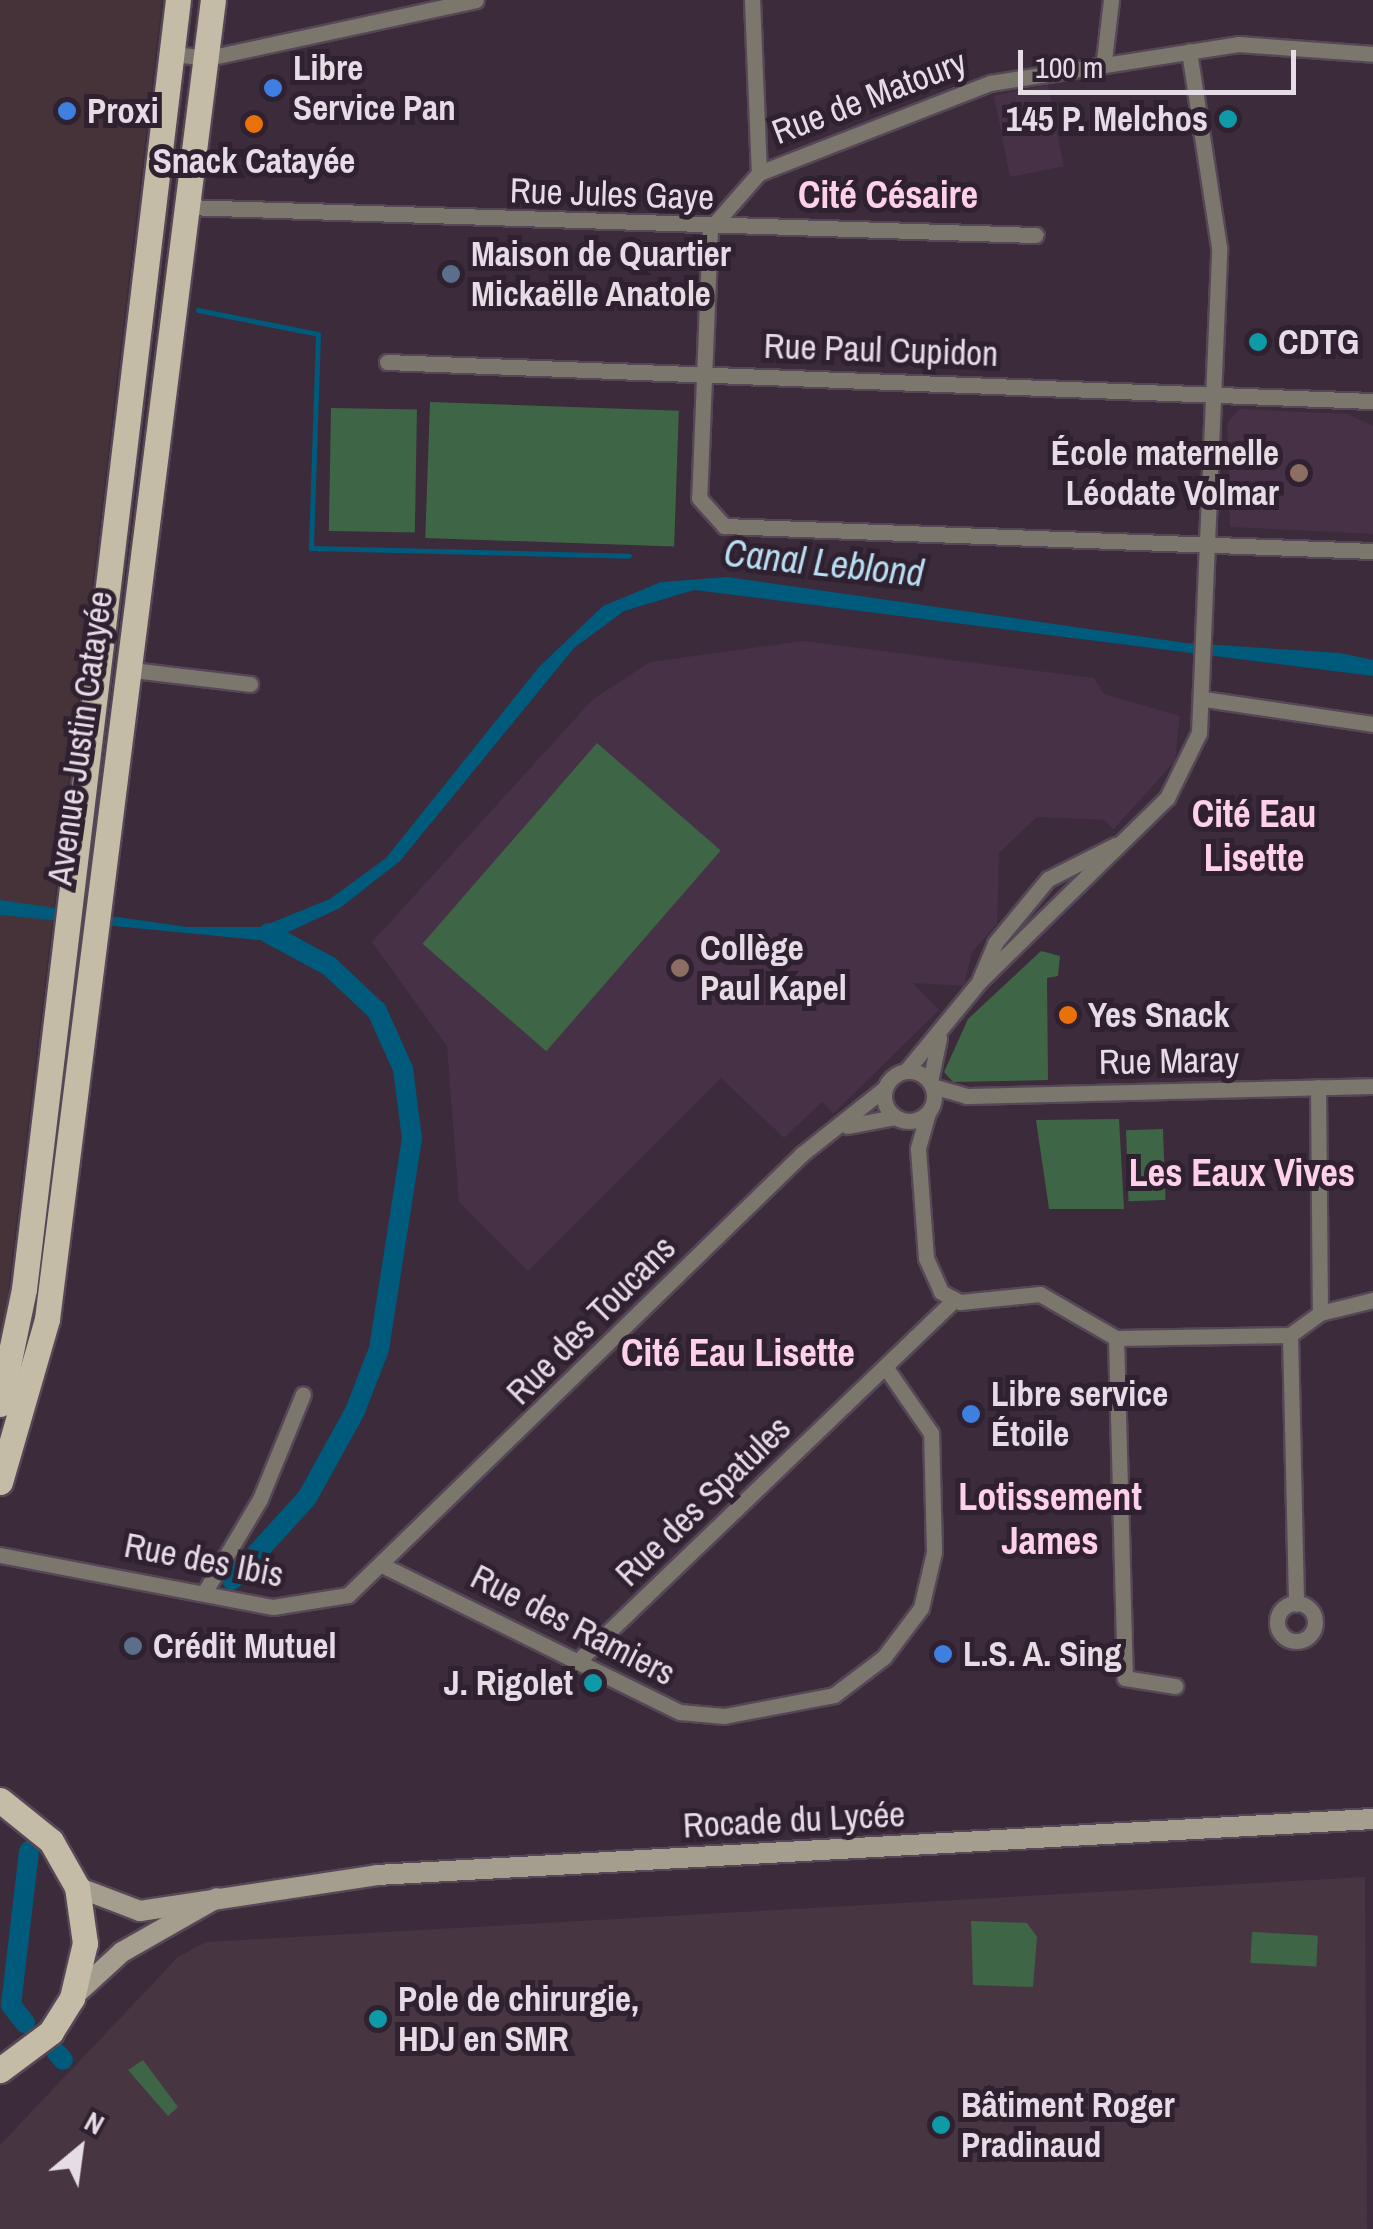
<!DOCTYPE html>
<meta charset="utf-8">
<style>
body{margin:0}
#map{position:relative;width:1373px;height:2229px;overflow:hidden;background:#3b2b3b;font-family:"Archivo Narrow",sans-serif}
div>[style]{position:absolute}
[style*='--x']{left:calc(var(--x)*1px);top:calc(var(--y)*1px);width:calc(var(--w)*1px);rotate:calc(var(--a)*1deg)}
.commercial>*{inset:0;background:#46333a}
.built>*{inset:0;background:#463146;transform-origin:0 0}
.medical>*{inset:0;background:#473641}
.green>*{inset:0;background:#3e6546;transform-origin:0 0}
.water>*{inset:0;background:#005a7c}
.stream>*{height:5px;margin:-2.5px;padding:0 2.5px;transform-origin:2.5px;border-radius:2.5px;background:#005a7c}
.canal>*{height:20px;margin:-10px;padding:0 10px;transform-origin:10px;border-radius:10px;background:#005a7c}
.roads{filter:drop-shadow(2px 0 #564756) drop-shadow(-2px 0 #564756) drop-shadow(0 2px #564756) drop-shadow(0 -2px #564756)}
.minor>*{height:15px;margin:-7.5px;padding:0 7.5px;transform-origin:7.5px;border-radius:7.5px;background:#7b776d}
.minor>.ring{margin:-7.5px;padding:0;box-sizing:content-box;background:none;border:15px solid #7b776d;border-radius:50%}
.secondary>*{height:20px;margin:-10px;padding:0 10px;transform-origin:10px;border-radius:10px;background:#a49e8e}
.primary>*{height:25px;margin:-12.5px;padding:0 12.5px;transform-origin:12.5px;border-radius:12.5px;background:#c4bca7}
.dots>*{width:28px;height:28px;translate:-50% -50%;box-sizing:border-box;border:5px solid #302131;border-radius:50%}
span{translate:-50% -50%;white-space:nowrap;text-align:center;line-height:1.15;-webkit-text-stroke:10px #302131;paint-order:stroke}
.poi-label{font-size:35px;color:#e6dce6;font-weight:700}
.left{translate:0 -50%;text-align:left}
.right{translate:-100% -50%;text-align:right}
.street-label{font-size:35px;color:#e6dce6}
.neighbourhood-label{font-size:38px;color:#fed0e9;font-weight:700}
.water-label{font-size:38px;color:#b8def2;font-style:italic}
.north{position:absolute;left:30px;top:2099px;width:100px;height:100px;-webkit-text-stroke:8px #302131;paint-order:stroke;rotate:29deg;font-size:28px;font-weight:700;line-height:40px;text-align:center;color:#e6dce6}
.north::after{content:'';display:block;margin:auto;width:35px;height:45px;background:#e6dce6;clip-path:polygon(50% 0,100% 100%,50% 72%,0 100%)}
.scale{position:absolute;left:1018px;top:50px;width:278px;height:45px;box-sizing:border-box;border:5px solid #e6dce6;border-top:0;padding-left:12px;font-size:30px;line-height:35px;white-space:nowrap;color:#e6dce6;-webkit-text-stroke:8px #302131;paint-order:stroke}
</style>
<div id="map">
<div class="commercial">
<div style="clip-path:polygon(0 0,162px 0,0 1358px)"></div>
</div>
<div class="built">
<div style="left:1048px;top:85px;width:83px;height:55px;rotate:79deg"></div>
<div style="clip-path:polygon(1239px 409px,1348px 414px,1373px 426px,1373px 534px,1230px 527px,1227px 423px)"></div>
<div style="clip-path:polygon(803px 641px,1094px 678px,1104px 694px,1180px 716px,1175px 761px,1113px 830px,1105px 820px,1037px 817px,999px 853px,997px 924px,972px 952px,964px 986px,913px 983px,939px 1010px,833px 1114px,822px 1102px,784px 1138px,721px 1078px,528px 1271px,459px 1202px,447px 1046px,372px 942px,592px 700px,650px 662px)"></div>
</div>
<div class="medical">
<div style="clip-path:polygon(1365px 1877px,1367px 2229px,0 2229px,0 2145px,178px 1957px,206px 1942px)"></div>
</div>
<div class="green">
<div style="left:430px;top:402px;width:249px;height:136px;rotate:2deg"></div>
<div style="left:331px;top:408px;width:86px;height:123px;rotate:1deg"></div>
<div style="left:597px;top:743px;width:164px;height:266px;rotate:41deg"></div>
<div style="clip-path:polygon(1041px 951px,1060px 956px,1058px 976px,1047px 978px,1048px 1080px,953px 1082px,944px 1072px,968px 1019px)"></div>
<div style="clip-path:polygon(1119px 1119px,1124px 1209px,1049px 1209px,1036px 1120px)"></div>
<div style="left:1163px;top:1129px;width:71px;height:37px;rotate:88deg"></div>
<div style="clip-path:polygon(971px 1921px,1027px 1923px,1037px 1937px,1033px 1987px,973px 1985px)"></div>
<div style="left:1252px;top:1932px;width:66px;height:31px;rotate:3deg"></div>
<div style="clip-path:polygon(143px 2060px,178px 2107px,168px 2116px,128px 2070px)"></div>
</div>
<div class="water">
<div style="clip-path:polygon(727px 577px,1186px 643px,1340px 653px,1373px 660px,1373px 676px,694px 590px,624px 611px,574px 648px,400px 861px,340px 908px,269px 941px,0 915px,0 900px,187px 927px,261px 927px,330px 899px,386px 858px,539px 667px,603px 606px,661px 582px)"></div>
</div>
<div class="stream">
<div style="--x:198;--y:310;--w:122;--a:11.3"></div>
<div style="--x:318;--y:334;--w:214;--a:91.9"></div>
<div style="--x:311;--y:548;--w:318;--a:1.4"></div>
</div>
<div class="canal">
<div style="--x:232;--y:1580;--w:111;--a:-47.6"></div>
<div style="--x:307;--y:1498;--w:99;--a:-61.1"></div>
<div style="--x:355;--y:1411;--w:66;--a:-68.8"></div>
<div style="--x:379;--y:1349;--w:213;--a:-81.1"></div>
<div style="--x:412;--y:1139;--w:71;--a:-97.3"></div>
<div style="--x:403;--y:1069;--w:64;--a:-114.1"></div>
<div style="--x:377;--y:1011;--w:66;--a:-136.8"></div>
<div style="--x:329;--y:966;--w:69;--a:-151.6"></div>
<div style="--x:25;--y:2023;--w:23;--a:-128"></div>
<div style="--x:11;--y:2005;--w:155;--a:-83.3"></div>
<div style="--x:57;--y:2053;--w:9;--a:49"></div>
</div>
<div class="roads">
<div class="minor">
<div style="--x:752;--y:0;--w:173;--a:87.7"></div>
<div style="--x:172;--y:54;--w:36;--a:6"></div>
<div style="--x:208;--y:58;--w:274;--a:-12.2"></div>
<div style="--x:1104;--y:60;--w:60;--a:-83.3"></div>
<div style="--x:186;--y:207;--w:850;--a:1.89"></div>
<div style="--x:710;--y:229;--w:269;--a:92.3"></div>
<div style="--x:699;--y:498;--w:38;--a:48"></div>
<div style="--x:724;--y:526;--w:649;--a:2.21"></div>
<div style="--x:710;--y:229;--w:74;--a:-48.8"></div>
<div style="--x:759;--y:173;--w:248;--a:-21.3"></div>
<div style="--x:990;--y:83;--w:251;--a:-8.9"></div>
<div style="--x:1238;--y:44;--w:135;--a:4.2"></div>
<div style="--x:387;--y:362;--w:987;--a:2.27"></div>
<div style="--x:124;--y:669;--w:127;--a:6.8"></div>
<div style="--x:1204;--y:699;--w:171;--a:8.4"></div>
<div style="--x:980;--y:979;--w:39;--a:-67"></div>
<div style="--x:995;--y:943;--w:83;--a:-50.4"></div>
<div style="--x:1048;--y:879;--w:75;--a:-26.9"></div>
<div class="ring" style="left:884px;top:1071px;width:35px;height:35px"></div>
<div style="--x:906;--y:1071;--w:117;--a:-50.6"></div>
<div style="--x:980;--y:981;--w:262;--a:-44.4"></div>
<div style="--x:1167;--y:798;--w:72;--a:-63.8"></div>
<div style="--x:1199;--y:733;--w:486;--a:-87.6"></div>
<div style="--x:1219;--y:247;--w:198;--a:-98.7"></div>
<div style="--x:930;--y:1082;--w:45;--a:-78.4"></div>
<div style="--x:932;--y:1086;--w:35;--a:16"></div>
<div style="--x:966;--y:1096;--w:407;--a:-1.4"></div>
<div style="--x:1318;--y:1087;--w:226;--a:89.5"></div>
<div style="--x:928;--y:1113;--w:37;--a:106"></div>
<div style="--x:918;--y:1149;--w:109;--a:85.8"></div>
<div style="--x:926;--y:1258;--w:37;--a:66"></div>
<div style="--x:941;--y:1292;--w:21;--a:28"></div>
<div style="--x:960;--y:1302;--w:80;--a:-5.7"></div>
<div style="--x:1040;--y:1294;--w:88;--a:30.1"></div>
<div style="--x:847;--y:1126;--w:49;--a:-10.6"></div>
<div style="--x:1290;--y:1335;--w:269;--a:88.7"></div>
<div style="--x:1116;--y:1338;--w:340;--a:88.5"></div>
<div style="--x:1125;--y:1678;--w:51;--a:9.1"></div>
<div style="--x:1116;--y:1338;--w:174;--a:-1"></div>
<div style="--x:1290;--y:1335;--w:37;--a:-36"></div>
<div style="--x:1320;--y:1313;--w:55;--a:-13.8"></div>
<div style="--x:0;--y:1555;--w:278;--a:10.8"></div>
<div style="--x:273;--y:1607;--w:76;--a:-9.1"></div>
<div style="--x:348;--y:1595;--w:633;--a:-44.17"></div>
<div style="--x:802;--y:1154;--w:106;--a:-38.5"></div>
<div style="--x:386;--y:1567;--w:328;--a:26.3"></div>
<div style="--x:680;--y:1712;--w:44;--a:5.2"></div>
<div style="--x:724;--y:1716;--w:112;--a:-10.8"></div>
<div style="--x:834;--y:1695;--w:63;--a:-37.2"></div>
<div style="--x:884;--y:1657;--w:61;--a:-52.9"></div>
<div style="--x:921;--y:1608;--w:57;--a:-76.9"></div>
<div style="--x:934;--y:1552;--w:119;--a:-91.4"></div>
<div style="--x:931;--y:1433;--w:79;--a:-124.7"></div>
<div style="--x:204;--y:1593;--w:109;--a:-59.2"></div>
<div style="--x:260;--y:1499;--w:113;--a:-67.7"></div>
<div class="ring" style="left:1277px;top:1603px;width:23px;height:23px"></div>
<div style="--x:579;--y:1660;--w:518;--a:-43.83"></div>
</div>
<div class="secondary">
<div style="--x:77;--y:1887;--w:67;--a:20.9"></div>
<div style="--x:140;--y:1911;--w:240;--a:-8.6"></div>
<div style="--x:377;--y:1875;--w:998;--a:-3.22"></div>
<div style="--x:73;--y:1997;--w:67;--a:-42.6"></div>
<div style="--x:122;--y:1952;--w:109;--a:-29.6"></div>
</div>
<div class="primary">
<div style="--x:0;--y:1404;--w:117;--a:-78.2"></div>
<div style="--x:24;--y:1289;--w:1298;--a:-83.19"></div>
<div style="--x:0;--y:1482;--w:170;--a:-73.9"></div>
<div style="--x:47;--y:1319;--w:1329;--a:-82.83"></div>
<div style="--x:0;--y:1800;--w:65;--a:38.8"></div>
<div style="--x:51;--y:1841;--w:53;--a:60.5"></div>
<div style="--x:77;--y:1887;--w:57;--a:81.9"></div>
<div style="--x:85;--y:1943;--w:57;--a:103.3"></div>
<div style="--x:72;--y:1998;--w:40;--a:122"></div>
<div style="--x:51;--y:2032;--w:64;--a:143.3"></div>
</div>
</div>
<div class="dots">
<div style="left:273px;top:88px;background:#3f7fe0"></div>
<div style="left:67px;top:111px;background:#3f7fe0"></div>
<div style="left:1228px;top:119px;background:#0f9aa8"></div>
<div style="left:254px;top:124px;background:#e8710a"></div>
<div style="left:451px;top:274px;background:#5c6f8a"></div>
<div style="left:1258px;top:342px;background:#0f9aa8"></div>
<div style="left:1299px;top:473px;background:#8d6e63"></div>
<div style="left:680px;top:968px;background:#8d6e63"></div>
<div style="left:1068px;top:1015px;background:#e8710a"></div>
<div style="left:971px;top:1414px;background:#3f7fe0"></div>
<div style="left:133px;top:1646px;background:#5c6f8a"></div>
<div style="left:943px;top:1654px;background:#3f7fe0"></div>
<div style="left:593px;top:1683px;background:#0f9aa8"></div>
<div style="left:378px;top:2019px;background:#0f9aa8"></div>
<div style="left:941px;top:2125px;background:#0f9aa8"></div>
</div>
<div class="poi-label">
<span class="left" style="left:293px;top:88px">Libre<br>Service Pan</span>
<span class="left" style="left:87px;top:111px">Proxi</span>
<span class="right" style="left:1208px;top:119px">145 P. Melchos</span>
<span style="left:254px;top:161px">Snack Catayée</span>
<span class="left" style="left:471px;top:274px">Maison de Quartier<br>Mickaëlle Anatole</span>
<span class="left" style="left:1278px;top:342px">CDTG</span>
<span class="right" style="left:1279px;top:473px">École maternelle<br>Léodate Volmar</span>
<span class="left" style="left:700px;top:968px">Collège<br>Paul Kapel</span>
<span class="left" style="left:1088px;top:1015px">Yes Snack</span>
<span class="left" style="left:991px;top:1414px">Libre service<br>Étoile</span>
<span class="left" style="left:153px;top:1646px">Crédit Mutuel</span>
<span class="left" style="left:963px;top:1654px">L.S. A. Sing</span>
<span class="right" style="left:573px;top:1683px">J. Rigolet</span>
<span class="left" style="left:398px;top:2019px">Pole de chirurgie,<br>HDJ en SMR</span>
<span class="left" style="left:961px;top:2125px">Bâtiment Roger<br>Pradinaud</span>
</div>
<div class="street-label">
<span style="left:869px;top:97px;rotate:-21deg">Rue de Matoury</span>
<span style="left:612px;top:194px;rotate:2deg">Rue Jules Gaye</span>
<span style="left:881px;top:350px;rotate:2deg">Rue Paul Cupidon</span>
<span style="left:80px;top:738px;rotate:-82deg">Avenue Justin Catayée</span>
<span style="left:1169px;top:1061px;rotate:-1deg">Rue Maray</span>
<span style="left:591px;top:1320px;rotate:-45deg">Rue des Toucans</span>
<span style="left:703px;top:1501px;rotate:-44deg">Rue des Spatules</span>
<span style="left:204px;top:1560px;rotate:11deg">Rue des Ibis</span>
<span style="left:573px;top:1625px;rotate:27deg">Rue des Ramiers</span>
<span style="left:794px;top:1820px;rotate:-3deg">Rocade du Lycée</span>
</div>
<div class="neighbourhood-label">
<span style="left:888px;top:195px">Cité Césaire</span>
<span style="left:1254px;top:836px">Cité Eau<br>Lisette</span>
<span style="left:1242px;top:1173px">Les Eaux Vives</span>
<span style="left:738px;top:1353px">Cité Eau Lisette</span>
<span style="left:1050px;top:1519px">Lotissement<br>James</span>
</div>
<div class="water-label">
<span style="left:824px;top:563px;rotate:6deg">Canal Leblond</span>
</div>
<div class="north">N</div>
<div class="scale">100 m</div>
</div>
